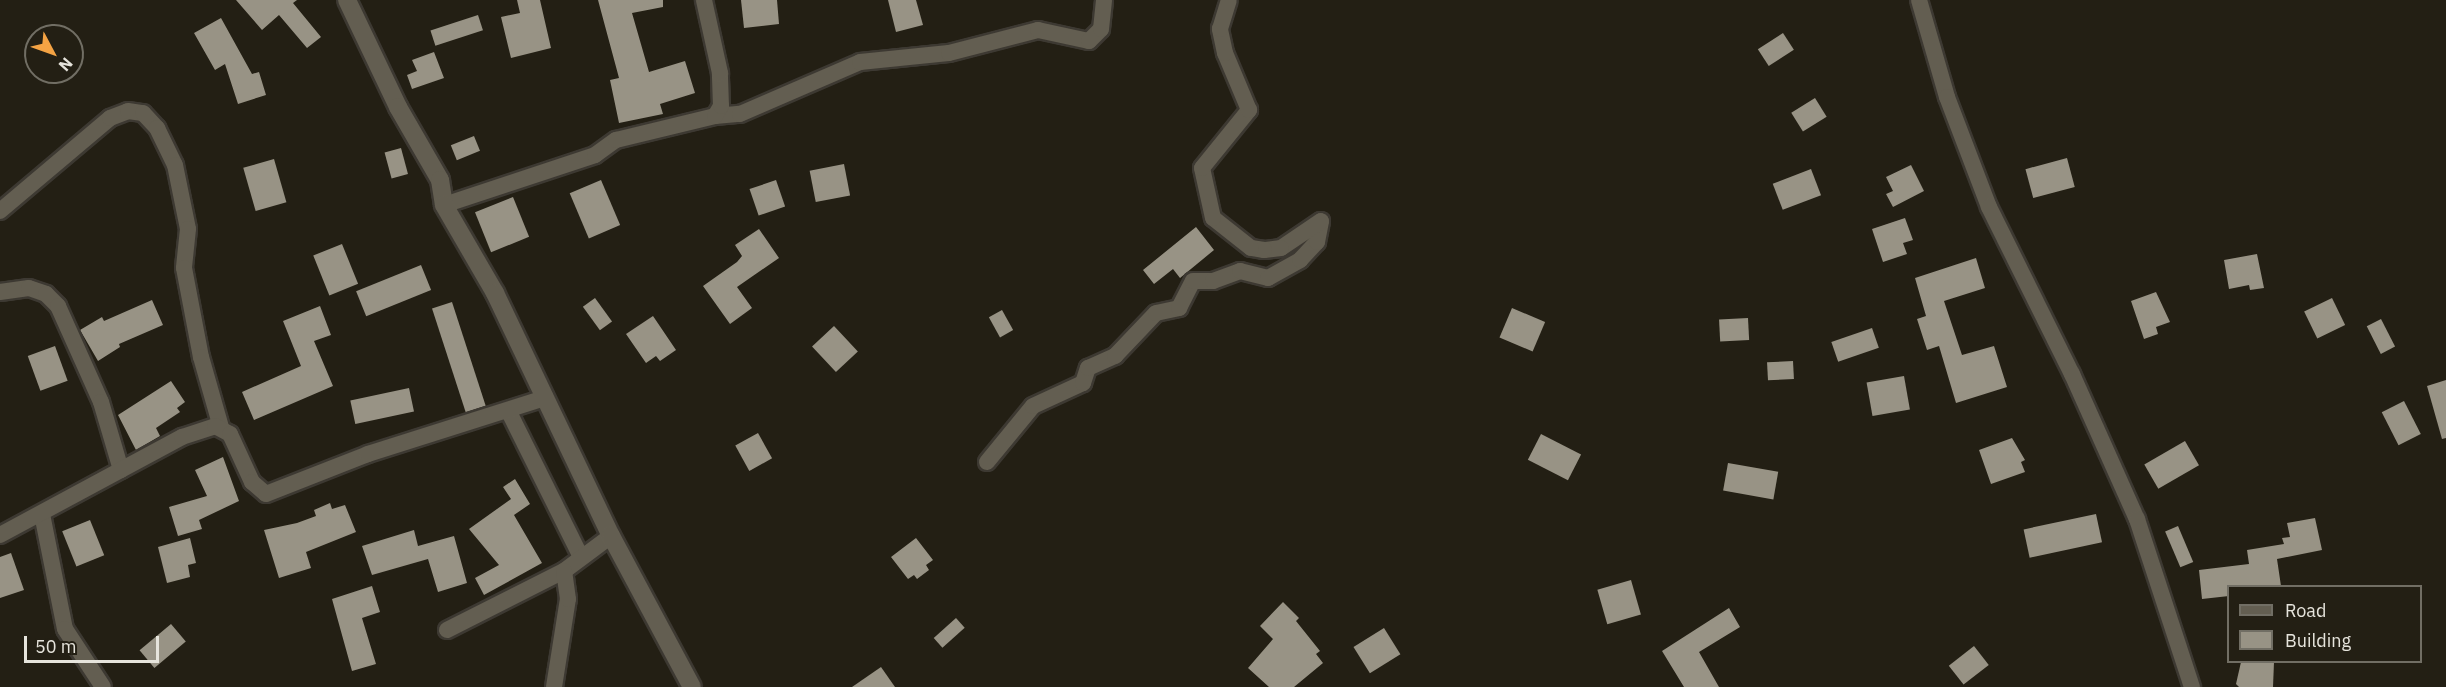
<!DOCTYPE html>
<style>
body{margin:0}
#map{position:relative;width:2446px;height:687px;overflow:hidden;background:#231f14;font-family:"IBM Plex Sans",sans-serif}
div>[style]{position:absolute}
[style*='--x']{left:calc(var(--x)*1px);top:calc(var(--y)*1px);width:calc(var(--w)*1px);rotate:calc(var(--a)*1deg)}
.building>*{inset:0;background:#989385;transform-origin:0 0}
.roads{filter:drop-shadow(2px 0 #3d3932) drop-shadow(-2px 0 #3d3932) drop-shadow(0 2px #3d3932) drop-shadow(0 -2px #3d3932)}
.street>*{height:16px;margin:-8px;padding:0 8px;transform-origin:8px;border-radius:8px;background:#635e51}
.secondary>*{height:18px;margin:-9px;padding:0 9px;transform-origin:9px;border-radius:9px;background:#635e51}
span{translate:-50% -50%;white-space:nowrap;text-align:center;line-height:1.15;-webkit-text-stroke:6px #231f14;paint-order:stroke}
.legend{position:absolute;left:2227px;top:585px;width:195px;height:78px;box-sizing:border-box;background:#231f14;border:2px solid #716e64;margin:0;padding:8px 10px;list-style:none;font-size:18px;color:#e6e4dc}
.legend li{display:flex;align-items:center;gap:12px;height:30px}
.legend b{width:30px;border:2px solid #716e64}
.north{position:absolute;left:24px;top:24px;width:60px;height:60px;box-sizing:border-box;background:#231f14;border:2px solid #716e64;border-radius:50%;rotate:131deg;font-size:16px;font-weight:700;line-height:24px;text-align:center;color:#e6e4dc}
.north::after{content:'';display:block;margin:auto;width:21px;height:27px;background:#f4a344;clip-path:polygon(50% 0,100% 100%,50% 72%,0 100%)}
.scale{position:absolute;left:24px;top:636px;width:135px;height:27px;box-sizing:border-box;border:3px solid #e6e4dc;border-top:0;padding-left:8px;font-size:18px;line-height:21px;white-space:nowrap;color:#e6e4dc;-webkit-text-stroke:4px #231f14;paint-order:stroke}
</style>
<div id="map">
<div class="building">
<div style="clip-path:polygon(236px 0,297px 0,293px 3px,321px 37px,307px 48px,279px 15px,262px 30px)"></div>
<div style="clip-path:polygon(517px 0,540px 0,551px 48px,511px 58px,501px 17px,520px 13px)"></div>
<div style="clip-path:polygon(598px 0,663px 0,663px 7px,632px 13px,649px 72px,685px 61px,695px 93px,660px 104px,663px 114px,619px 123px,610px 80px,619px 78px)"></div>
<div style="clip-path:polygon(741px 0,777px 0,779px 24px,744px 28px)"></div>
<div style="clip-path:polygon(888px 0,916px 0,923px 25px,896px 32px)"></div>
<div style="left:478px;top:15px;width:16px;height:50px;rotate:72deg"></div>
<div style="clip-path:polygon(221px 18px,252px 74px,259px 72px,266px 95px,238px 104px,225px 64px,215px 70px,194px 33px)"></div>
<div style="left:1783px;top:33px;width:20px;height:30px;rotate:57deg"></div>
<div style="clip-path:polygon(434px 52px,444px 78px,412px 89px,407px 75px,417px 71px,412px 60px)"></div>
<div style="left:1815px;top:98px;width:22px;height:28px;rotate:58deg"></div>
<div style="left:474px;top:136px;width:16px;height:25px;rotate:68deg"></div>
<div style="left:401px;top:148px;width:27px;height:17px;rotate:75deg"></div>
<div style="left:2067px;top:158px;width:30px;height:43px;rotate:75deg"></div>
<div style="left:274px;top:159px;width:45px;height:32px;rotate:74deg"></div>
<div style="left:844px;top:164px;width:32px;height:35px;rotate:79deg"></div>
<div style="clip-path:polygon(1911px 165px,1924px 191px,1893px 207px,1886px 194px,1893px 191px,1886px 177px)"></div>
<div style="left:1811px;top:169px;width:28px;height:41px;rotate:69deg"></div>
<div style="left:601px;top:180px;width:49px;height:34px;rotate:67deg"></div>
<div style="left:776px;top:180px;width:28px;height:28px;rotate:71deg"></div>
<div style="left:513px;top:197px;width:43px;height:41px;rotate:68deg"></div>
<div style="clip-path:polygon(1905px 218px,1913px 240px,1903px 243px,1907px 254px,1883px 262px,1872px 229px)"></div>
<div style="clip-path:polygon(1196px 227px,1214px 250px,1180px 278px,1173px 269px,1154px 284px,1143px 270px)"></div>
<div style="clip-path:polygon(759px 229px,779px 258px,737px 287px,752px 308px,730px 324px,703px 286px,737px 262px,742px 256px,735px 245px)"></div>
<div style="left:342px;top:244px;width:43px;height:31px;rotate:68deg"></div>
<div style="clip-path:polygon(2257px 254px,2264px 288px,2250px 290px,2249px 285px,2229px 289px,2224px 260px)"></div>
<div style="clip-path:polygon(1976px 258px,1985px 288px,1944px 301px,1962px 355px,1994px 346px,2007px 387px,1956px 403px,1939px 346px,1927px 350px,1917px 319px,1926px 316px,1915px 278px)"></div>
<div style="left:421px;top:265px;width:27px;height:70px;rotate:68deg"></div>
<div style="clip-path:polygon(2156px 292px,2170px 322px,2156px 327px,2158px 334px,2144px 339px,2131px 301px)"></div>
<div style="left:595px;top:298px;width:29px;height:15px;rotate:54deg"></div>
<div style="left:2332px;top:298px;width:30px;height:31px;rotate:64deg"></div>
<div style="clip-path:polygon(152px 300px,163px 325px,119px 344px,120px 347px,98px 361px,80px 330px,102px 317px,104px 321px)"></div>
<div style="left:452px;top:302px;width:109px;height:21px;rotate:72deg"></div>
<div style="clip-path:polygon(320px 306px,331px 335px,314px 341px,333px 386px,254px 420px,242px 392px,301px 366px,283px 321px)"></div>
<div style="left:1512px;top:308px;width:36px;height:32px;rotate:23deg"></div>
<div style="left:1002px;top:310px;width:23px;height:15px;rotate:61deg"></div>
<div style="clip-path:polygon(653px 316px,676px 350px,660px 361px,656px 356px,646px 363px,626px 334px)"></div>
<div style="left:1748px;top:318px;width:22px;height:29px;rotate:87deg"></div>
<div style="left:2381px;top:319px;width:31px;height:16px;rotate:63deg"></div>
<div style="left:834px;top:326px;width:35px;height:30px;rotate:47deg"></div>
<div style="left:1872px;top:328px;width:21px;height:43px;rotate:71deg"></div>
<div style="left:55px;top:346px;width:37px;height:29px;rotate:70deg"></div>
<div style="left:1793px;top:361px;width:18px;height:26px;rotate:87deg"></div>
<div style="left:1904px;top:376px;width:34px;height:38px;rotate:80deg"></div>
<div style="clip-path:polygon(2446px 380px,2446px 438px,2442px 439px,2427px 386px)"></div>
<div style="clip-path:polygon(171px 381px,185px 402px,177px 408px,180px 412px,156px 428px,160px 436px,136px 450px,118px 415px)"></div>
<div style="left:409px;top:388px;width:24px;height:60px;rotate:78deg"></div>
<div style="left:2404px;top:401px;width:37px;height:25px;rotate:63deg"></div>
<div style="left:758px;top:433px;width:29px;height:26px;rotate:61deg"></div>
<div style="left:1541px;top:434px;width:45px;height:29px;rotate:27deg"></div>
<div style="clip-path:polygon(2012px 438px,2025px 460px,2021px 462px,2025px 472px,1991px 484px,1979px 450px)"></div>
<div style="left:2185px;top:441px;width:28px;height:47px;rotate:60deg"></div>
<div style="clip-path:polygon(223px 457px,239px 501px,199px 520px,202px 529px,178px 536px,169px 507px,207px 496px,195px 470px)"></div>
<div style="left:1728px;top:463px;width:51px;height:28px;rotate:10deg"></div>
<div style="clip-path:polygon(515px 479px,530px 504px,514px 515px,542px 563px,484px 595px,475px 578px,499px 565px,469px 529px,511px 499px,503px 487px)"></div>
<div style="clip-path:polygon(330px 503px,332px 509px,345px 505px,356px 532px,306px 552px,311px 568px,279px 578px,264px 530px,297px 523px,316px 516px,314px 510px)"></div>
<div style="left:2096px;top:514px;width:29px;height:74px;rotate:78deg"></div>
<div style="clip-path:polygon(2315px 518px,2322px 550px,2277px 559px,2281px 586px,2229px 586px,2229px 596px,2202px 599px,2199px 570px,2249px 564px,2247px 550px,2284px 544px,2282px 538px,2290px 537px,2287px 523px)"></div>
<div style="left:90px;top:520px;width:38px;height:30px;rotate:68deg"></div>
<div style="left:2178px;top:526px;width:39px;height:14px;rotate:67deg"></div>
<div style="clip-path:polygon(414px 530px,418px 546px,454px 536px,467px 583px,438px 592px,428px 559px,372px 575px,362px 546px)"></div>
<div style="clip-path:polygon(190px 538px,196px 563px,188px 565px,190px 577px,167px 583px,158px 547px)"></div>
<div style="clip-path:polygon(916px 538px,933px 560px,926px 565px,929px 570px,917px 579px,914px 575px,908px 579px,891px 557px)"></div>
<div style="clip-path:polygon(11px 553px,24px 590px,0 598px,0 557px)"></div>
<div style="left:1631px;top:580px;width:36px;height:35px;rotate:74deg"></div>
<div style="clip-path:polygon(372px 586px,380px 612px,362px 618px,376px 664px,352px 671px,332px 599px)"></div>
<div style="clip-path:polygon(1283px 602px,1299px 618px,1296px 621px,1320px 651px,1316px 654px,1323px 663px,1294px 687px,1269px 687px,1248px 668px,1273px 639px,1260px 626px)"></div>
<div style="clip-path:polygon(1729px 608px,1740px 627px,1699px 652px,1719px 687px,1684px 687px,1662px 651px)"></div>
<div style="left:956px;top:618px;width:13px;height:30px;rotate:48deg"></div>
<div style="left:171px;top:624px;width:23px;height:41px;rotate:50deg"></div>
<div style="left:1384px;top:628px;width:31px;height:36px;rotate:58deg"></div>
<div style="left:1974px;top:646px;width:24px;height:32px;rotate:52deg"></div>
<div style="clip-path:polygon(2241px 662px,2274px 662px,2273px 687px,2239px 687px,2236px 684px)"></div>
<div style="clip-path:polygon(881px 667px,895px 687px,852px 687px)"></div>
</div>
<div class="roads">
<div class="street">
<div style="--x:1919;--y:0;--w:101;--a:73.9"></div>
<div style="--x:1947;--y:97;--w:118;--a:69.1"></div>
<div style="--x:1989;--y:207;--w:186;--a:63.6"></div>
<div style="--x:2072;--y:374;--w:159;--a:65.9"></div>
<div style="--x:2137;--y:519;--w:177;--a:71.9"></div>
<div style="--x:715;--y:116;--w:25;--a:-5"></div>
<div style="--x:740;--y:114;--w:131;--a:-23.4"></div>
<div style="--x:860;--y:62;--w:89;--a:-5.8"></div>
<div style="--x:949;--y:53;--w:92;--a:-14.5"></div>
<div style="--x:1038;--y:30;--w:52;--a:12.2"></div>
<div style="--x:1089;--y:41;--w:17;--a:-45"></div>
<div style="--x:1101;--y:29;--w:29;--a:-84"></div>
<div style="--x:444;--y:205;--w:159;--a:-18.3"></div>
<div style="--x:595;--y:155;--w:26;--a:-36"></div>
<div style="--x:616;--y:140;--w:102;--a:-13.6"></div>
<div style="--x:715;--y:116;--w:12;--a:-59"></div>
<div style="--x:721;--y:106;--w:33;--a:-92"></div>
<div style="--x:720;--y:73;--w:75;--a:-102.4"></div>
<div style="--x:0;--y:211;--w:144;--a:-40.2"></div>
<div style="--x:110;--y:118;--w:19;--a:-21"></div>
<div style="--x:128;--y:111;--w:15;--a:8"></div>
<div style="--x:143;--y:113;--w:21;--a:47"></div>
<div style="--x:157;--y:128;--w:41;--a:64.1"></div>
<div style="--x:175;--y:165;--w:65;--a:78.5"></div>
<div style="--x:188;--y:229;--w:39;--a:96"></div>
<div style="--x:184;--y:268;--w:91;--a:79.2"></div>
<div style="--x:201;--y:357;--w:73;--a:74.1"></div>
<div style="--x:0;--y:292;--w:29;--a:-8"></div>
<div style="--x:29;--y:288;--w:18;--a:19"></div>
<div style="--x:46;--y:294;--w:17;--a:45"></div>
<div style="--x:58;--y:306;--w:105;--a:65.9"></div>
<div style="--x:101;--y:402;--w:71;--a:73.6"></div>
<div style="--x:509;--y:412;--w:162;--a:63.6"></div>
<div style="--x:987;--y:462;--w:72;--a:-50.6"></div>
<div style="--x:1033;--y:406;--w:55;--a:-24.7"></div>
<div style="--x:1083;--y:383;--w:16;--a:-72"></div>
<div style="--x:1088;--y:368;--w:30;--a:-24"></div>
<div style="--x:1115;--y:356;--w:59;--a:-46.4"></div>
<div style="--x:1156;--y:313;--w:24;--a:-12"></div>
<div style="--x:1179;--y:308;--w:30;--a:-63"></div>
<div style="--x:1193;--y:281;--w:20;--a:0"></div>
<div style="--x:1213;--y:281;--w:29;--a:-20"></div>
<div style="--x:1240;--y:271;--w:29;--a:14"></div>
<div style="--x:1268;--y:278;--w:37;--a:-29"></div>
<div style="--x:1300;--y:260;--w:25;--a:-47"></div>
<div style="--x:1317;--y:242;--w:21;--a:-79"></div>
<div style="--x:1321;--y:221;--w:48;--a:146"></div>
<div style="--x:1281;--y:248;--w:17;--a:173"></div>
<div style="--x:1264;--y:250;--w:13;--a:-171"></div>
<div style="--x:1251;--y:248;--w:48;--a:-141.7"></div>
<div style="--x:1213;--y:218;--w:51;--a:-102.4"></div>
<div style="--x:1202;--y:168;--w:75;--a:-51"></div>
<div style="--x:1249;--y:110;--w:62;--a:-112.8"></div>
<div style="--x:1225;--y:53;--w:25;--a:-102"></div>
<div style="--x:1220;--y:29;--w:30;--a:-73"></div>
<div style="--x:42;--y:514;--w:117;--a:78.7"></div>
<div style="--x:65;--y:629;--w:69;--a:56.8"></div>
<div style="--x:0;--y:535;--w:207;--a:-28.3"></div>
<div style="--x:182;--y:437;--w:35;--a:-18"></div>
<div style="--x:215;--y:426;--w:17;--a:28"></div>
<div style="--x:230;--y:434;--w:53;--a:65.4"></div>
<div style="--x:252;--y:482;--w:18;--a:41"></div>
<div style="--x:266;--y:494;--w:110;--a:-21.4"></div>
<div style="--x:368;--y:454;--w:186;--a:-17.6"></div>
<div style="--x:447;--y:630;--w:131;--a:-26.8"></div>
<div style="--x:564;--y:571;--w:59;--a:-36.7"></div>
<div style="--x:554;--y:687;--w:89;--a:-81"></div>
<div style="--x:568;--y:599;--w:28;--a:-98"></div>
</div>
<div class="secondary">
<div style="--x:347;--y:0;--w:119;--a:64.5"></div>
<div style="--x:398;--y:107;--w:84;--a:60.1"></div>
<div style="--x:440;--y:180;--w:25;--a:81"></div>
<div style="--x:444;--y:205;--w:102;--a:59.9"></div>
<div style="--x:495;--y:293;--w:269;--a:64.5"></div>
<div style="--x:611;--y:536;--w:171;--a:61.8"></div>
</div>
</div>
<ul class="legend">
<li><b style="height:8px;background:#635e51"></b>Road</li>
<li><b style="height:16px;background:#989385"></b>Building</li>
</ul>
<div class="north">N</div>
<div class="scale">50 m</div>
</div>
